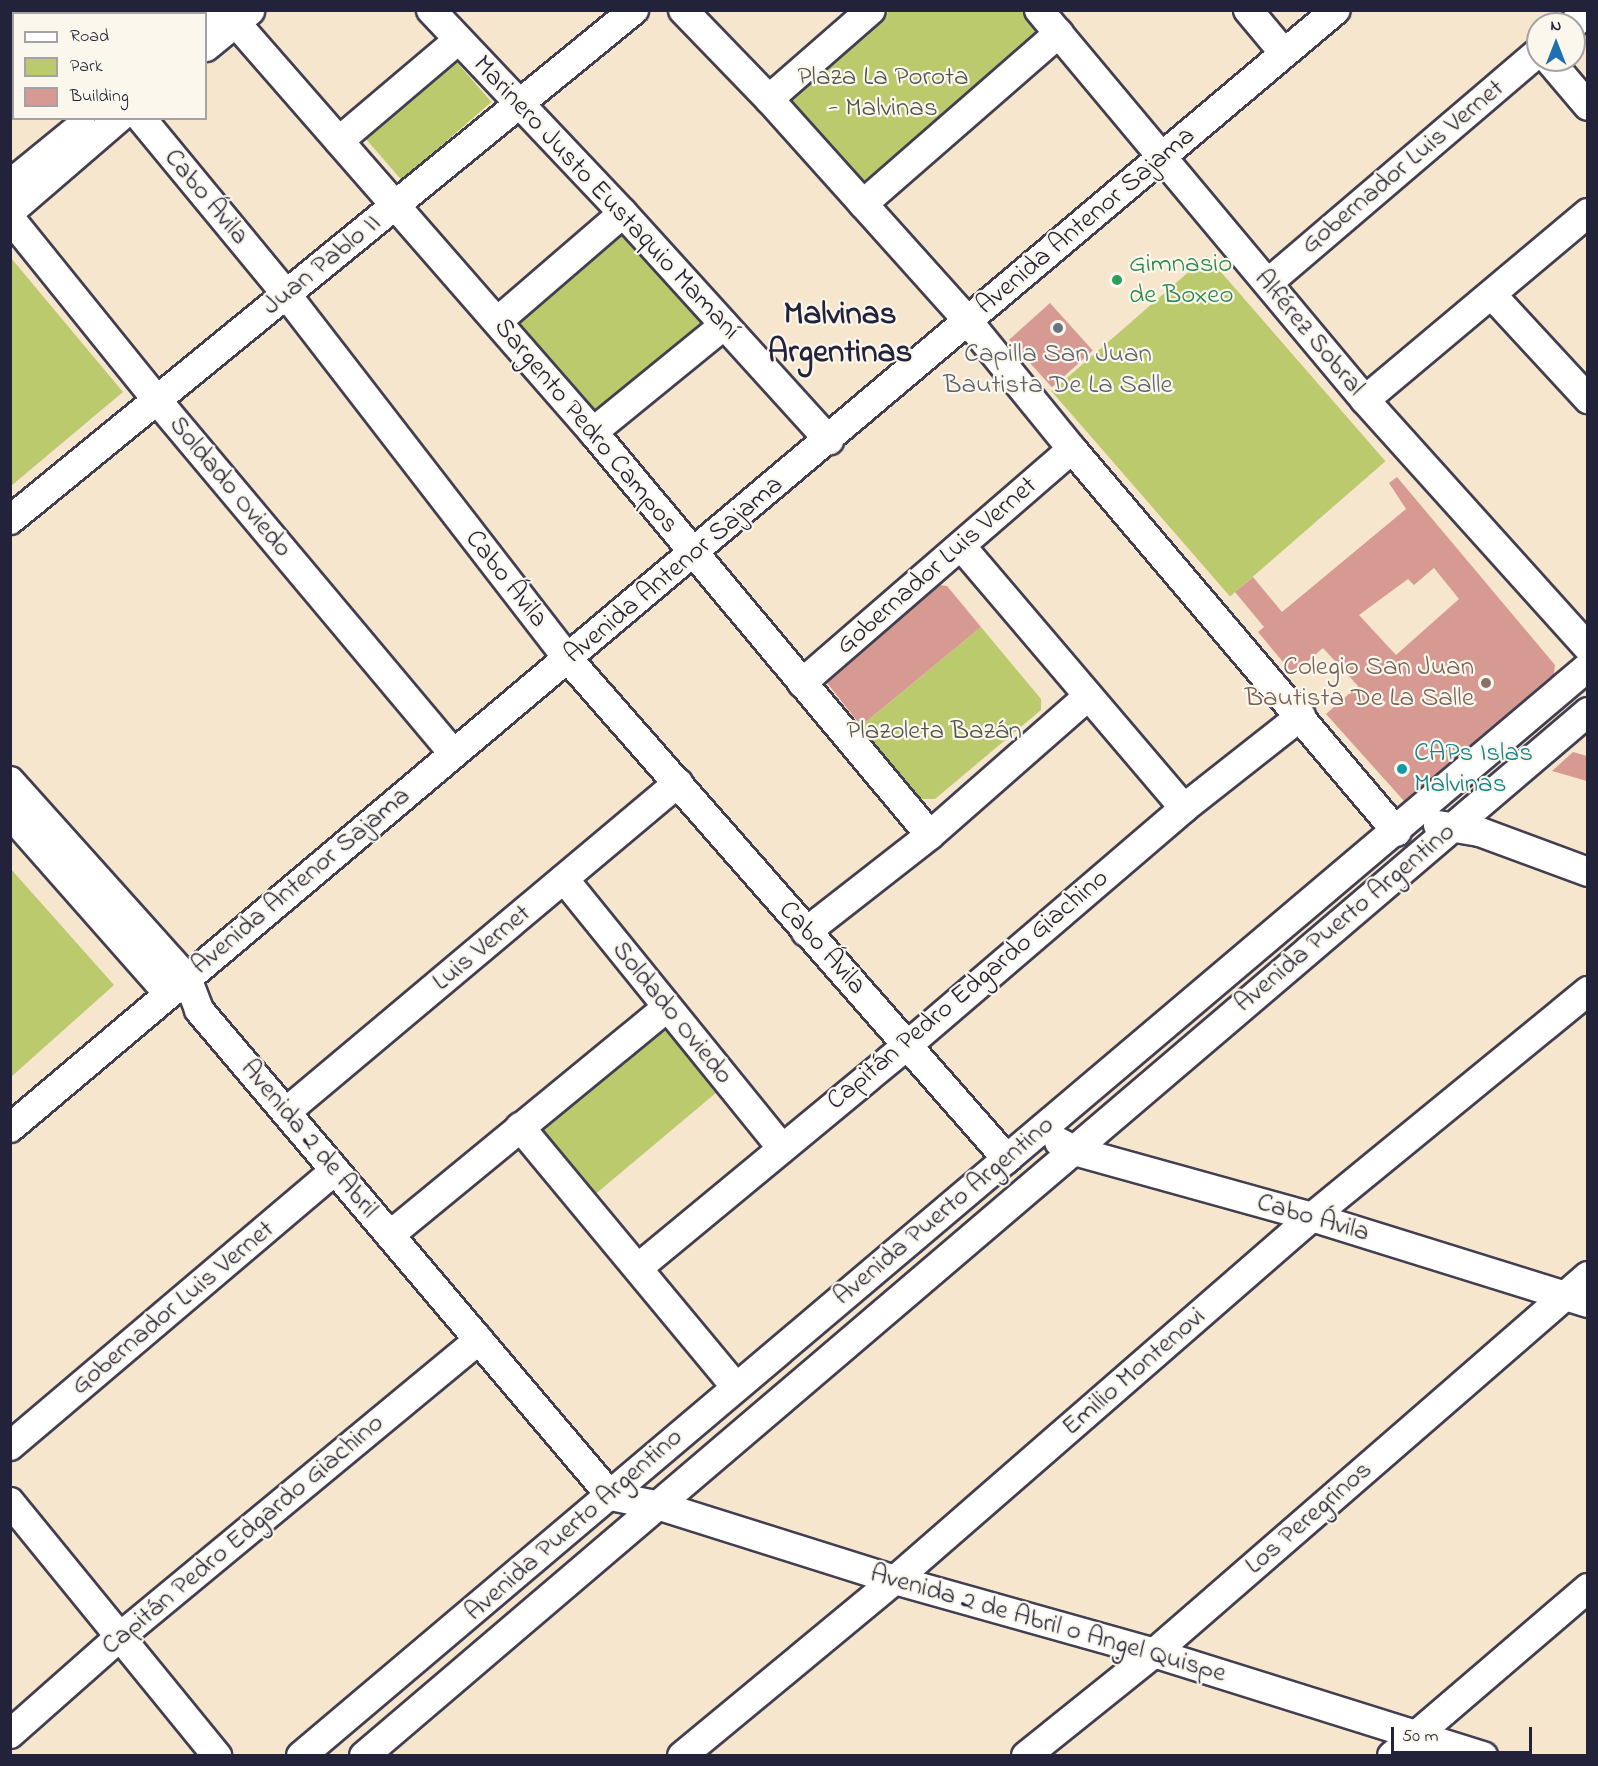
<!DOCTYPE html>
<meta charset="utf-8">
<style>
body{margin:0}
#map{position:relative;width:1598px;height:1766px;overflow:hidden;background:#f6e6ce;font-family:"Indie Flower",sans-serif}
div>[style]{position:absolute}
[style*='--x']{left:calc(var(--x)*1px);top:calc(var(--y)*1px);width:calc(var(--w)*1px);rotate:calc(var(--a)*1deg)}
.green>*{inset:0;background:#bbca6c;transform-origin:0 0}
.building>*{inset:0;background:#d79a92;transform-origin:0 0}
.roads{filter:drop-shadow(2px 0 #423f51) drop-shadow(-2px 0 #423f51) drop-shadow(0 2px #423f51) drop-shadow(0 -2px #423f51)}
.minor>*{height:28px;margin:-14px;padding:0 14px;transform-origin:14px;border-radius:14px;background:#fff}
.dots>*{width:16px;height:16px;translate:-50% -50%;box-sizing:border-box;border:3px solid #fbf7ec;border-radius:50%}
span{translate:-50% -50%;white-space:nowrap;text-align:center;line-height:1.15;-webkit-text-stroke:4.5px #fbf7ec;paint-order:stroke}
.park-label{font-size:27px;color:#50544a}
.street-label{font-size:27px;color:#22223b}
.leisure-label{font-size:27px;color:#27864d}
.left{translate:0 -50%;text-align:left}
.worship-label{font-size:27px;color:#5b616d}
.education-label{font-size:27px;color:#785e54}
.right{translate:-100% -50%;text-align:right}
.culture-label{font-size:27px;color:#0d838f}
.district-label{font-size:33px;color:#22223b;font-weight:700}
.frame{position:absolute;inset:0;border:12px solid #22223b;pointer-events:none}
.legend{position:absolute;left:12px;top:12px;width:195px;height:108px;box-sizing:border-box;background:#fbf7ec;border:2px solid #a4a2a5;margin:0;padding:8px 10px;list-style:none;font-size:18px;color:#22223b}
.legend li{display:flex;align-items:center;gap:12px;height:30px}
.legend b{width:30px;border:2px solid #a4a2a5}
.north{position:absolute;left:1526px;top:12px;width:60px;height:60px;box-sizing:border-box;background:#fbf7ec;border:2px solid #a4a2a5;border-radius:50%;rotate:0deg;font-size:16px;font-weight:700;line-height:24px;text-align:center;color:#22223b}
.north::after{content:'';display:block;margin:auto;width:21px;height:27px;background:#1f6fb2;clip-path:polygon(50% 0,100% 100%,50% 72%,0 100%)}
.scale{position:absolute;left:1391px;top:1727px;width:141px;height:27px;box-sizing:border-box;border:3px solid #22223b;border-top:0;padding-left:8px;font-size:18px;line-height:21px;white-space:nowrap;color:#22223b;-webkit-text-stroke:4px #fbf7ec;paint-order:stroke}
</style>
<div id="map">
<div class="green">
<div style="clip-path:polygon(890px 11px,1027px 11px,1043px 29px,867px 184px,789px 97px)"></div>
<div style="left:454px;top:59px;width:57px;height:119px;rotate:49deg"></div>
<div style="left:622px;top:226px;width:132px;height:144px;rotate:48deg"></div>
<div style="left:1207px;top:256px;width:272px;height:206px;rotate:49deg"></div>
<div style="clip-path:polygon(11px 258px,123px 392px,11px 486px,10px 486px)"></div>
<div style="clip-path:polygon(981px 627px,1041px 699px,1041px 710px,935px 799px,921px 799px,860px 727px)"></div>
<div style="clip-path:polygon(10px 868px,114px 985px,11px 1077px,10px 1077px)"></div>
<div style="left:665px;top:1022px;width:87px;height:170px;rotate:50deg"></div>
</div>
<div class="building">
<div style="left:1050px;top:303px;width:64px;height:55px;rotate:48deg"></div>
<div style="clip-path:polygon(evenodd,1397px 477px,1555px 665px,1554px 674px,1404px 801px,1326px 714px,1358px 686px,1323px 648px,1293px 674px,1258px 632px,1264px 627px,1235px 592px,1253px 577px,1282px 612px,1406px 509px,1389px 483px,1397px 477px,1434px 568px,1459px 599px,1396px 655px,1359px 615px,1408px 579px,1414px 585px,1434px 568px)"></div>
<div style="clip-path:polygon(940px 585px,947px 586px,981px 627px,861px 726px,827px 683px)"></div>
<div style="clip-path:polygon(1573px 752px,1587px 756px,1587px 781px,1552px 771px)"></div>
</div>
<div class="roads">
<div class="minor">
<div style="--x:431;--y:10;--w:279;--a:46.6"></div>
<div style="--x:623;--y:213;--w:307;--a:47.8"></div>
<div style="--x:683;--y:10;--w:124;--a:46"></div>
<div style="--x:769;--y:99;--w:297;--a:48.1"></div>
<div style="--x:967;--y:320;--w:166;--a:50.9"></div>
<div style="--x:1072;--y:449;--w:502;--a:49.68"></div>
<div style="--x:1039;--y:10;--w:508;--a:50.11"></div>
<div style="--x:1365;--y:400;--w:334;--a:48"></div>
<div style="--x:1248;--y:10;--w:56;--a:50.1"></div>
<div style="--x:206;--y:21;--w:16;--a:-43"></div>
<div style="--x:236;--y:23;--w:543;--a:48.88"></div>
<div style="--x:593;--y:432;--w:525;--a:50.1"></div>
<div style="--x:1573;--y:24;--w:19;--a:-39"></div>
<div style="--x:206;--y:47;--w:57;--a:-39.3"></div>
<div style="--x:1549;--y:60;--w:60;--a:49.7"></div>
<div style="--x:769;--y:99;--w:135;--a:-41.1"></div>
<div style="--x:141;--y:118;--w:228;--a:50.5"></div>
<div style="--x:286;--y:294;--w:463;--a:52.3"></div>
<div style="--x:569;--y:660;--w:664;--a:48.72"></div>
<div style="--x:339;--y:141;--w:156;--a:-40.3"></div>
<div style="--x:10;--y:184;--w:92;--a:-39.2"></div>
<div style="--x:863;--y:204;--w:260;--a:-41.1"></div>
<div style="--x:10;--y:212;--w:144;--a:-40.8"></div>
<div style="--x:10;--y:218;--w:233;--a:51.1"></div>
<div style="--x:156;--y:399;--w:462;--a:50"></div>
<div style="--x:1268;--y:283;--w:355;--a:-40.5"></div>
<div style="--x:1492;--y:295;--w:142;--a:47.3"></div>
<div style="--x:498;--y:321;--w:165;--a:-40.8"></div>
<div style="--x:1365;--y:400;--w:291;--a:-40"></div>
<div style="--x:593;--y:432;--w:169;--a:-39.2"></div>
<div style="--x:10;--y:520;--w:806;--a:-39.26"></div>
<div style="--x:961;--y:546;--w:344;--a:49.6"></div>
<div style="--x:802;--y:683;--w:357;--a:-40.9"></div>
<div style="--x:10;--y:781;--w:265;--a:48.1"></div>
<div style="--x:187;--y:978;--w:34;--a:69"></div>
<div style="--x:199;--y:1010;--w:637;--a:49.71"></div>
<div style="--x:611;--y:1496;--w:50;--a:11.5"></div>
<div style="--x:660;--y:1506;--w:246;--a:17.5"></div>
<div style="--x:895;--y:1580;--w:269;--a:15.7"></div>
<div style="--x:1154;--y:1653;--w:345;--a:17.4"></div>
<div style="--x:10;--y:814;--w:239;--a:48.6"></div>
<div style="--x:1438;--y:825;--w:43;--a:9.5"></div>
<div style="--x:1480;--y:832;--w:115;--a:20.3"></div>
<div style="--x:564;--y:879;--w:345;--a:51"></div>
<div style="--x:806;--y:932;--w:157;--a:-38"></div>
<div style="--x:930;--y:835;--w:210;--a:-41.3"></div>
<div style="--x:286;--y:1112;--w:512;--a:-40.01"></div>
<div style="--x:520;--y:1127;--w:337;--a:50.3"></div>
<div style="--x:10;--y:1128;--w:1734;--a:-40.14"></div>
<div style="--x:1059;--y:1142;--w:21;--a:28"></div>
<div style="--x:1078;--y:1152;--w:243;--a:15.5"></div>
<div style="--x:1312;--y:1217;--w:289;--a:17.3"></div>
<div style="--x:390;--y:1235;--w:357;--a:-39.4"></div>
<div style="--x:638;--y:1268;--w:352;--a:-39.6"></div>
<div style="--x:909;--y:1044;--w:362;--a:-40.6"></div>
<div style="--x:1184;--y:808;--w:149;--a:-38.2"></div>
<div style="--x:10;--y:1446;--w:426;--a:-40.3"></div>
<div style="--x:10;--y:1502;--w:328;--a:50.8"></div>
<div style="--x:10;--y:1734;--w:149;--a:-41.5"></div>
<div style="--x:122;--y:1635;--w:463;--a:-39.6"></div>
<div style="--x:301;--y:1756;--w:1686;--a:-40.24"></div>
<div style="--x:364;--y:1756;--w:1609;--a:-40.46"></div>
<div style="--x:682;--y:1756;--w:276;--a:-39.6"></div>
<div style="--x:895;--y:1580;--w:553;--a:-41.04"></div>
<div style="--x:1312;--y:1217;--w:357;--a:-39.3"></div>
<div style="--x:1026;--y:1756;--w:164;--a:-38.8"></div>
<div style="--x:1154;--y:1653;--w:575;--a:-40.98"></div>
<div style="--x:1392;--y:1756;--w:258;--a:-40.6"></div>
</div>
</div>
<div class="dots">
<div style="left:1117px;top:280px;background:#2e9e5b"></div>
<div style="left:1058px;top:328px;background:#6b7280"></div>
<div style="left:1486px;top:683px;background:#8d6e63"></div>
<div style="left:1402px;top:769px;background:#0f9aa8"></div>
</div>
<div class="park-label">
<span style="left:883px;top:93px">Plaza La Porota<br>- Malvinas</span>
<span style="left:934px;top:732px">Plazoleta Bazán</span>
</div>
<div class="street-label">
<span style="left:1403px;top:167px;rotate:-40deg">Gobernador Luis Vernet</span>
<span style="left:206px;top:197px;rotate:50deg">Cabo Ávila</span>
<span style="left:606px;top:198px;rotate:47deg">Marinero Justo Eustaquio Mamaní</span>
<span style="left:1086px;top:221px;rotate:-40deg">Avenida Antenor Sajama</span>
<span style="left:322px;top:265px;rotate:-39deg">Juan Pablo II</span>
<span style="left:1309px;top:333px;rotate:50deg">Alférez Sobral</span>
<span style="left:586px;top:426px;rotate:50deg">Sargento Pedro Campos</span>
<span style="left:230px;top:487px;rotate:50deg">Soldado Oviedo</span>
<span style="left:937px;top:566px;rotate:-41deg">Gobernador Luis Vernet</span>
<span style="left:674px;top:570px;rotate:-40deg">Avenida Antenor Sajama</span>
<span style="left:506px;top:579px;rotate:52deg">Cabo Ávila</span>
<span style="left:301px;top:881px;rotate:-40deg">Avenida Antenor Sajama</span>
<span style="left:1345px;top:918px;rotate:-40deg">Avenida Puerto Argentino</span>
<span style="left:482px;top:948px;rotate:-40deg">Luis Vernet</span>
<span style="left:822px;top:948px;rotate:48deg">Cabo Ávila</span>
<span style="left:968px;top:990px;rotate:-40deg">Capitán Pedro Edgardo Giachino</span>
<span style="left:672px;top:1013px;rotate:51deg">Soldado Oviedo</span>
<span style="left:309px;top:1139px;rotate:50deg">Avenida 2 de Abril</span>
<span style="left:944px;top:1211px;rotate:-40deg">Avenida Puerto Argentino</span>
<span style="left:1313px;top:1218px;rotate:16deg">Cabo Ávila</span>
<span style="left:173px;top:1308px;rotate:-40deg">Gobernador Luis Vernet</span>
<span style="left:1134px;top:1372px;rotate:-41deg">Emilio Montenovi</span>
<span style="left:1309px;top:1518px;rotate:-41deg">Los Peregrinos</span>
<span style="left:574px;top:1525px;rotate:-41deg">Avenida Puerto Argentino</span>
<span style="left:243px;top:1535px;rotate:-40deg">Capitán Pedro Edgardo Giachino</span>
<span style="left:1048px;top:1624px;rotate:16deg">Avenida 2 de Abril o Angel Quispe</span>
</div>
<div class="leisure-label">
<span class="left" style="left:1129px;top:280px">Gimnasio<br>de Boxeo</span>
</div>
<div class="worship-label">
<span style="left:1058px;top:370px">Capilla San Juan<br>Bautista De La Salle</span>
</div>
<div class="education-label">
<span class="right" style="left:1474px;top:683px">Colegio San Juan<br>Bautista De La Salle</span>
</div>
<div class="culture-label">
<span class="left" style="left:1414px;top:769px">CAPs Islas<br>Malvinas</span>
</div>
<div class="district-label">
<span style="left:840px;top:335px">Malvinas<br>Argentinas</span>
</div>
<div class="frame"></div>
<ul class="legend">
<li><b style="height:8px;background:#fff"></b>Road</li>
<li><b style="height:16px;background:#bbca6c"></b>Park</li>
<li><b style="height:16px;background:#d79a92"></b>Building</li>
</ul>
<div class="north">N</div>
<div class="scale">50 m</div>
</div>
